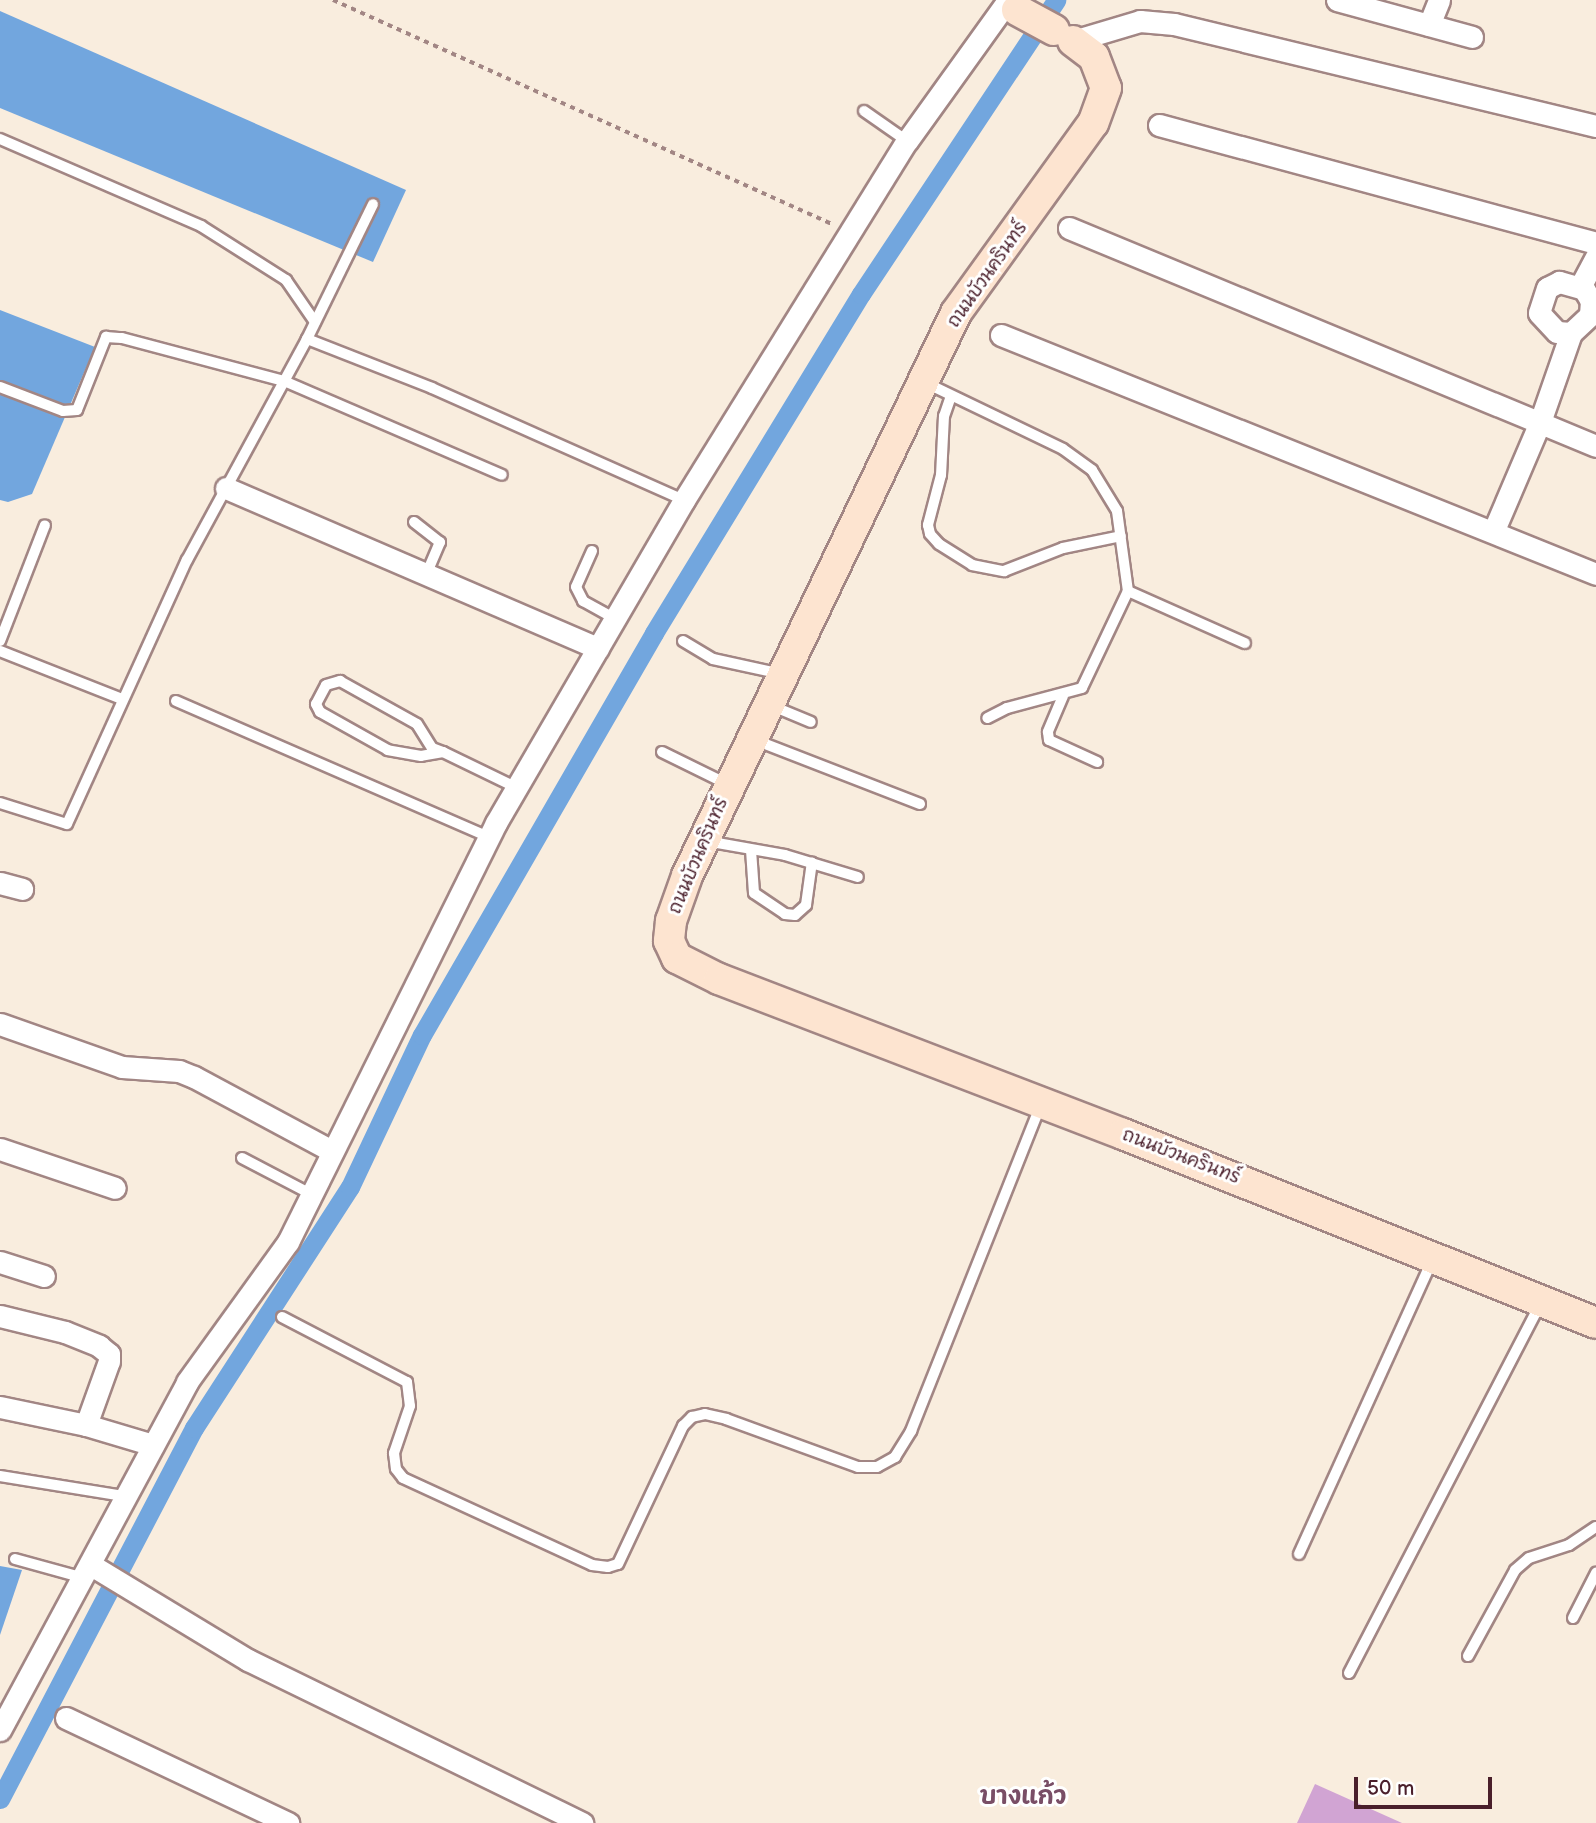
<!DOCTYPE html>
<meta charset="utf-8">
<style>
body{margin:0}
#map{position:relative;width:1596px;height:1823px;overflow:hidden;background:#f9edde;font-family:"Balsamiq Sans","Playpen Sans Thai",sans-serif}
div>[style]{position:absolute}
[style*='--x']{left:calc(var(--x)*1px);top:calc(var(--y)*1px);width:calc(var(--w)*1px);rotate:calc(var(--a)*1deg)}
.water>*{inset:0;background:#72a6de}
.canal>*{height:19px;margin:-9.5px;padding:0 9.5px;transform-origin:9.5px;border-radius:9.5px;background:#72a6de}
.building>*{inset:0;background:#d1a4d3}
.path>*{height:3.5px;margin-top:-1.75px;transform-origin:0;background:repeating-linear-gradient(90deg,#a28684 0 5px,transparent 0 10px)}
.roads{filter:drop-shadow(2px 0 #a28684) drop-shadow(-2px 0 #a28684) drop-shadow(0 2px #a28684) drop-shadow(0 -2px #a28684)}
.lane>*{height:10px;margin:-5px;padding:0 5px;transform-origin:5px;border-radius:5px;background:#fff}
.street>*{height:21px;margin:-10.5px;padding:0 10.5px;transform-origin:10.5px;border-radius:10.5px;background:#fff}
.secondary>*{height:30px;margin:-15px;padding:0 15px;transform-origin:15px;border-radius:15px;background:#fde4d0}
span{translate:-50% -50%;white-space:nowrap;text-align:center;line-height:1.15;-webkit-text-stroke:6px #fff;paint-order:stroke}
.street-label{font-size:18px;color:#4a1f2b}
.district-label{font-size:24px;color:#794e66;font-weight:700}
.scale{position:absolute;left:1354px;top:1777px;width:138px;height:32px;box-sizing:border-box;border:4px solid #4a1f2b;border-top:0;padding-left:9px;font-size:21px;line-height:24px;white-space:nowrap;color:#4a1f2b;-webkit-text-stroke:5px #fff;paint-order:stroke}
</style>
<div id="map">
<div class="water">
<div style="clip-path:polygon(0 11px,406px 190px,373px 262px,0 108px)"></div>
<div style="clip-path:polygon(0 310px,95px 347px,32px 494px,8px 502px,0 500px)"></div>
<div style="clip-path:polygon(0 1566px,22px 1570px,0 1635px)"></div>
</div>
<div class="canal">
<div style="--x:0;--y:1799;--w:419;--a:-62.4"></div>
<div style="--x:194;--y:1428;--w:287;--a:-57.1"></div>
<div style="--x:350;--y:1187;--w:168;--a:-64.7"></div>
<div style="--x:422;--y:1035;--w:464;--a:-60"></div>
<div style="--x:654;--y:633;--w:397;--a:-58.6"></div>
<div style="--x:861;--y:294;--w:353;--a:-56.4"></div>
</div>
<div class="building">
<div style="clip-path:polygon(1315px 1784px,1402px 1823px,1297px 1823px)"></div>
</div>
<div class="path">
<div style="--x:333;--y:0;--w:549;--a:24.18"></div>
</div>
<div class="roads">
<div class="lane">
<div style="--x:864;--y:111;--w:52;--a:34.9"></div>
<div style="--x:0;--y:139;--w:219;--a:23.4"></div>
<div style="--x:201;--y:226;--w:101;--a:32.4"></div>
<div style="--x:286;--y:280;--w:51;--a:55.4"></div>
<div style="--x:307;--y:339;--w:134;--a:21.4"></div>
<div style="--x:432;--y:388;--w:276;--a:24"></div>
<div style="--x:924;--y:382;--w:154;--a:25.7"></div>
<div style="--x:1063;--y:449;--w:36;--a:36"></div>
<div style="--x:1092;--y:470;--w:48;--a:58.6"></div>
<div style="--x:1117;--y:511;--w:81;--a:82.2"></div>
<div style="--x:1128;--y:591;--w:107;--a:115.4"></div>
<div style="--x:1082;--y:688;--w:78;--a:165.1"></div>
<div style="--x:1007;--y:708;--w:22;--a:153"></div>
<div style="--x:0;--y:387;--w:67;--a:20.9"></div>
<div style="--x:63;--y:411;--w:14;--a:-4"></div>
<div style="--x:77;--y:410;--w:79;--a:-68.3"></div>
<div style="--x:106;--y:337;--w:16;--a:4"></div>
<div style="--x:122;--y:338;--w:168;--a:14.9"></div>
<div style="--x:284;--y:381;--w:237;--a:23.3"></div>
<div style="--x:951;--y:396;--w:21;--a:109"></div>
<div style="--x:944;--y:416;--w:59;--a:92.9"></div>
<div style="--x:941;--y:475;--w:52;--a:104.6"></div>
<div style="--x:928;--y:525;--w:9;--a:77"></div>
<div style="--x:930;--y:534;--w:13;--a:48"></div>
<div style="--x:939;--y:544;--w:39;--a:32"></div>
<div style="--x:972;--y:565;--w:33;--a:11"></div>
<div style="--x:1004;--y:571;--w:63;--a:-21.3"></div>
<div style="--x:1063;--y:548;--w:59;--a:-11.7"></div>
<div style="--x:414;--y:522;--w:33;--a:38"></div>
<div style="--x:440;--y:542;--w:36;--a:113"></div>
<div style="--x:592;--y:551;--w:39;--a:114"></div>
<div style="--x:576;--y:587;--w:16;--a:63"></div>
<div style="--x:583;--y:601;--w:37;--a:29"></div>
<div style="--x:1128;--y:591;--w:128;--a:24"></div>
<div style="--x:0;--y:641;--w:124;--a:-68.8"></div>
<div style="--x:683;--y:641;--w:35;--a:31"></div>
<div style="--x:713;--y:659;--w:71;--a:12.3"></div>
<div style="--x:0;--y:651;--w:131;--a:21.5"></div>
<div style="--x:1063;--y:696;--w:39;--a:113"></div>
<div style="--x:1048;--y:732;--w:8;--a:83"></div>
<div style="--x:1049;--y:740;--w:53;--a:24.6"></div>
<div style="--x:176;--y:701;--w:341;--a:23.5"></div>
<div style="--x:770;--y:705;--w:44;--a:22.5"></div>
<div style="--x:755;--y:740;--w:177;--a:21.2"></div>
<div style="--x:443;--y:752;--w:22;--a:170"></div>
<div style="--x:421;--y:756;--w:34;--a:-170"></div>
<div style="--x:388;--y:750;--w:78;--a:-150.8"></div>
<div style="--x:320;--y:712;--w:9;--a:-117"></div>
<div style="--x:316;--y:704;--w:21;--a:-62"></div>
<div style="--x:326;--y:685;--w:15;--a:-16"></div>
<div style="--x:340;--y:681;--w:88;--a:29.2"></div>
<div style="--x:417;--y:724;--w:28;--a:58"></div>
<div style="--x:432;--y:748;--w:12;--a:20"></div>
<div style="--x:443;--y:752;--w:82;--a:25.9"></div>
<div style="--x:662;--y:752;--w:72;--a:26.2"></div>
<div style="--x:0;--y:803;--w:70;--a:17.4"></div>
<div style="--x:67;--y:824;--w:290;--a:-65.6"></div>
<div style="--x:187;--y:560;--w:251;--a:-61.5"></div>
<div style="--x:307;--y:339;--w:150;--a:-63.9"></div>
<div style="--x:706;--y:841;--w:80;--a:10"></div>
<div style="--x:785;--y:855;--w:76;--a:16.8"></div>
<div style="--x:751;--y:850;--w:43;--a:86"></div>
<div style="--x:754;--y:893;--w:37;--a:34"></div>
<div style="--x:785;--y:914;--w:10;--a:6"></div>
<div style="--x:795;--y:915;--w:15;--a:-42"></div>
<div style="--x:806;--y:905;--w:43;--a:-82.1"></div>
<div style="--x:242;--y:1158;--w:78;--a:27.6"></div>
<div style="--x:282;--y:1317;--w:141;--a:27.5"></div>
<div style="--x:407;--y:1382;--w:24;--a:83"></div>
<div style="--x:410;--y:1406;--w:50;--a:108.8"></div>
<div style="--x:394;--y:1453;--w:16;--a:83"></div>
<div style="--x:396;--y:1469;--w:11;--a:52"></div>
<div style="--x:403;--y:1478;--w:208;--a:24.7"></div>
<div style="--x:592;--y:1565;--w:16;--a:7"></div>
<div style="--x:608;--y:1567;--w:10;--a:-17"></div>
<div style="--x:618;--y:1564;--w:153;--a:-64.8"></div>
<div style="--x:683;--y:1426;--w:13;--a:-45"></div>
<div style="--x:692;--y:1417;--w:13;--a:-13"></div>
<div style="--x:705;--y:1414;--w:22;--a:13"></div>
<div style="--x:726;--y:1419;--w:140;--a:20"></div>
<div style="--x:858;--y:1467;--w:19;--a:0"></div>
<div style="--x:877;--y:1467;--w:21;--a:-29"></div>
<div style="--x:895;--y:1457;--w:31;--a:-58"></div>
<div style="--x:911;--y:1431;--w:351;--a:-68.3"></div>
<div style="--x:0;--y:1476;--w:125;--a:9.2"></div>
<div style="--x:1299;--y:1554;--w:324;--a:-65.6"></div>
<div style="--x:15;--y:1559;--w:72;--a:15.4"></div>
<div style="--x:1573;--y:1618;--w:51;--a:-62.9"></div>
<div style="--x:1468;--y:1656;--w:98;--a:-61.3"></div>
<div style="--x:1515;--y:1570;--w:18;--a:-41"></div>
<div style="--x:1529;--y:1558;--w:42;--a:-18"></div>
<div style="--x:1569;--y:1545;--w:32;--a:-34"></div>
<div style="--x:1349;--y:1673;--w:417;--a:-62.6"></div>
</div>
<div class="street">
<div style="--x:1337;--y:0;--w:140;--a:15.3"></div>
<div style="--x:1429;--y:25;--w:27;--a:-68"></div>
<div style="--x:1065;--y:36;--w:9;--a:32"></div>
<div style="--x:1073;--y:41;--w:70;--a:-16.6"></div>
<div style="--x:1140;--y:21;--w:34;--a:5"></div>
<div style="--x:1174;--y:24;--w:434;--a:13.6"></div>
<div style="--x:1159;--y:125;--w:453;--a:15.1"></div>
<div style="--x:1069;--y:228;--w:570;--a:22.47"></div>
<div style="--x:1580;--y:287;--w:34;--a:-62"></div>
<div style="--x:1001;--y:335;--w:641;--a:21.88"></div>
<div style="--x:226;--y:488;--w:405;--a:23.3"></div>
<div style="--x:1494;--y:530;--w:117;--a:-66.9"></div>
<div style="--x:1540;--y:422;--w:94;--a:-70.8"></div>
<div style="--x:1571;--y:333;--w:26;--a:-43"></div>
<div style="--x:1590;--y:315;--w:14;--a:-86"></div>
<div style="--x:1591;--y:301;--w:14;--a:-120"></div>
<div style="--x:1584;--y:289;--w:26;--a:-164"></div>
<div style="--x:1559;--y:282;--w:13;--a:153"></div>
<div style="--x:1547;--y:288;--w:26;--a:108"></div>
<div style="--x:1539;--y:313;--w:26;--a:47"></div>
<div style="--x:1557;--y:332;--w:14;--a:4"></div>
<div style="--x:0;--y:883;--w:23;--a:15"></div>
<div style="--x:0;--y:1024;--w:129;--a:19.4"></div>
<div style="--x:122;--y:1067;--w:57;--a:4"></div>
<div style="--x:179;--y:1071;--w:16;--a:22"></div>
<div style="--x:194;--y:1077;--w:157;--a:28.2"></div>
<div style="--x:0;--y:1149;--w:121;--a:18.7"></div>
<div style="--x:0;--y:1262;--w:46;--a:17.7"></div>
<div style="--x:0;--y:1316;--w:67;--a:13.8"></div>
<div style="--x:65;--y:1332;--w:37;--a:22"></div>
<div style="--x:99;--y:1346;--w:13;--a:39"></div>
<div style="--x:109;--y:1354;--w:7;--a:90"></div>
<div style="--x:109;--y:1361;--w:68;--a:109.8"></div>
<div style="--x:86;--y:1425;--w:70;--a:16.6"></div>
<div style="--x:0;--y:1407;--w:88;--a:11.8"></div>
<div style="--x:91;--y:1565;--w:184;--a:31.2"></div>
<div style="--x:248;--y:1660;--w:372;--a:26"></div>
<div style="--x:66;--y:1718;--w:246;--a:25.3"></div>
<div style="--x:0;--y:1730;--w:395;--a:-61.7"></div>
<div style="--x:187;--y:1382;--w:173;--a:-54.2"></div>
<div style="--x:288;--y:1242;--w:468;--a:-63.6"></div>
<div style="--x:496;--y:823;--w:374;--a:-59.8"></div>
<div style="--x:684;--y:500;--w:423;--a:-58.2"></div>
<div style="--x:907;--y:141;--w:170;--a:-54.3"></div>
<div style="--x:1006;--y:3;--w:13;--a:32"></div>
</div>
<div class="secondary">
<div style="--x:1017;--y:10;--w:42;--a:28.4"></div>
<div style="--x:1073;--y:41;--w:26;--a:37"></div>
<div style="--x:1094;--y:57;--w:33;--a:69"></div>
<div style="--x:1106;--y:88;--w:37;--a:110"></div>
<div style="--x:1093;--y:123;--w:234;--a:125.8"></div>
<div style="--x:956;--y:313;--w:624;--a:115.54"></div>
<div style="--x:687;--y:876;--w:48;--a:109.6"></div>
<div style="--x:671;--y:921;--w:20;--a:96"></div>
<div style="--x:669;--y:941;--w:19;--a:65"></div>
<div style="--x:677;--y:958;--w:47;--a:26.6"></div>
<div style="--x:719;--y:979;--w:433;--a:21"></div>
<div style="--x:1123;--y:1134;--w:509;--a:21.78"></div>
</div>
</div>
<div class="street-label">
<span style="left:988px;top:275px;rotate:-55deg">ถนนบัวนครินทร์</span>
<span style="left:699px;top:856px;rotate:-67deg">ถนนบัวนครินทร์</span>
<span style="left:1181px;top:1157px;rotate:21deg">ถนนบัวนครินทร์</span>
</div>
<div class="district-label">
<span style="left:1023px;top:1797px">บางแก้ว</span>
</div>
<div class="scale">50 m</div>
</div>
